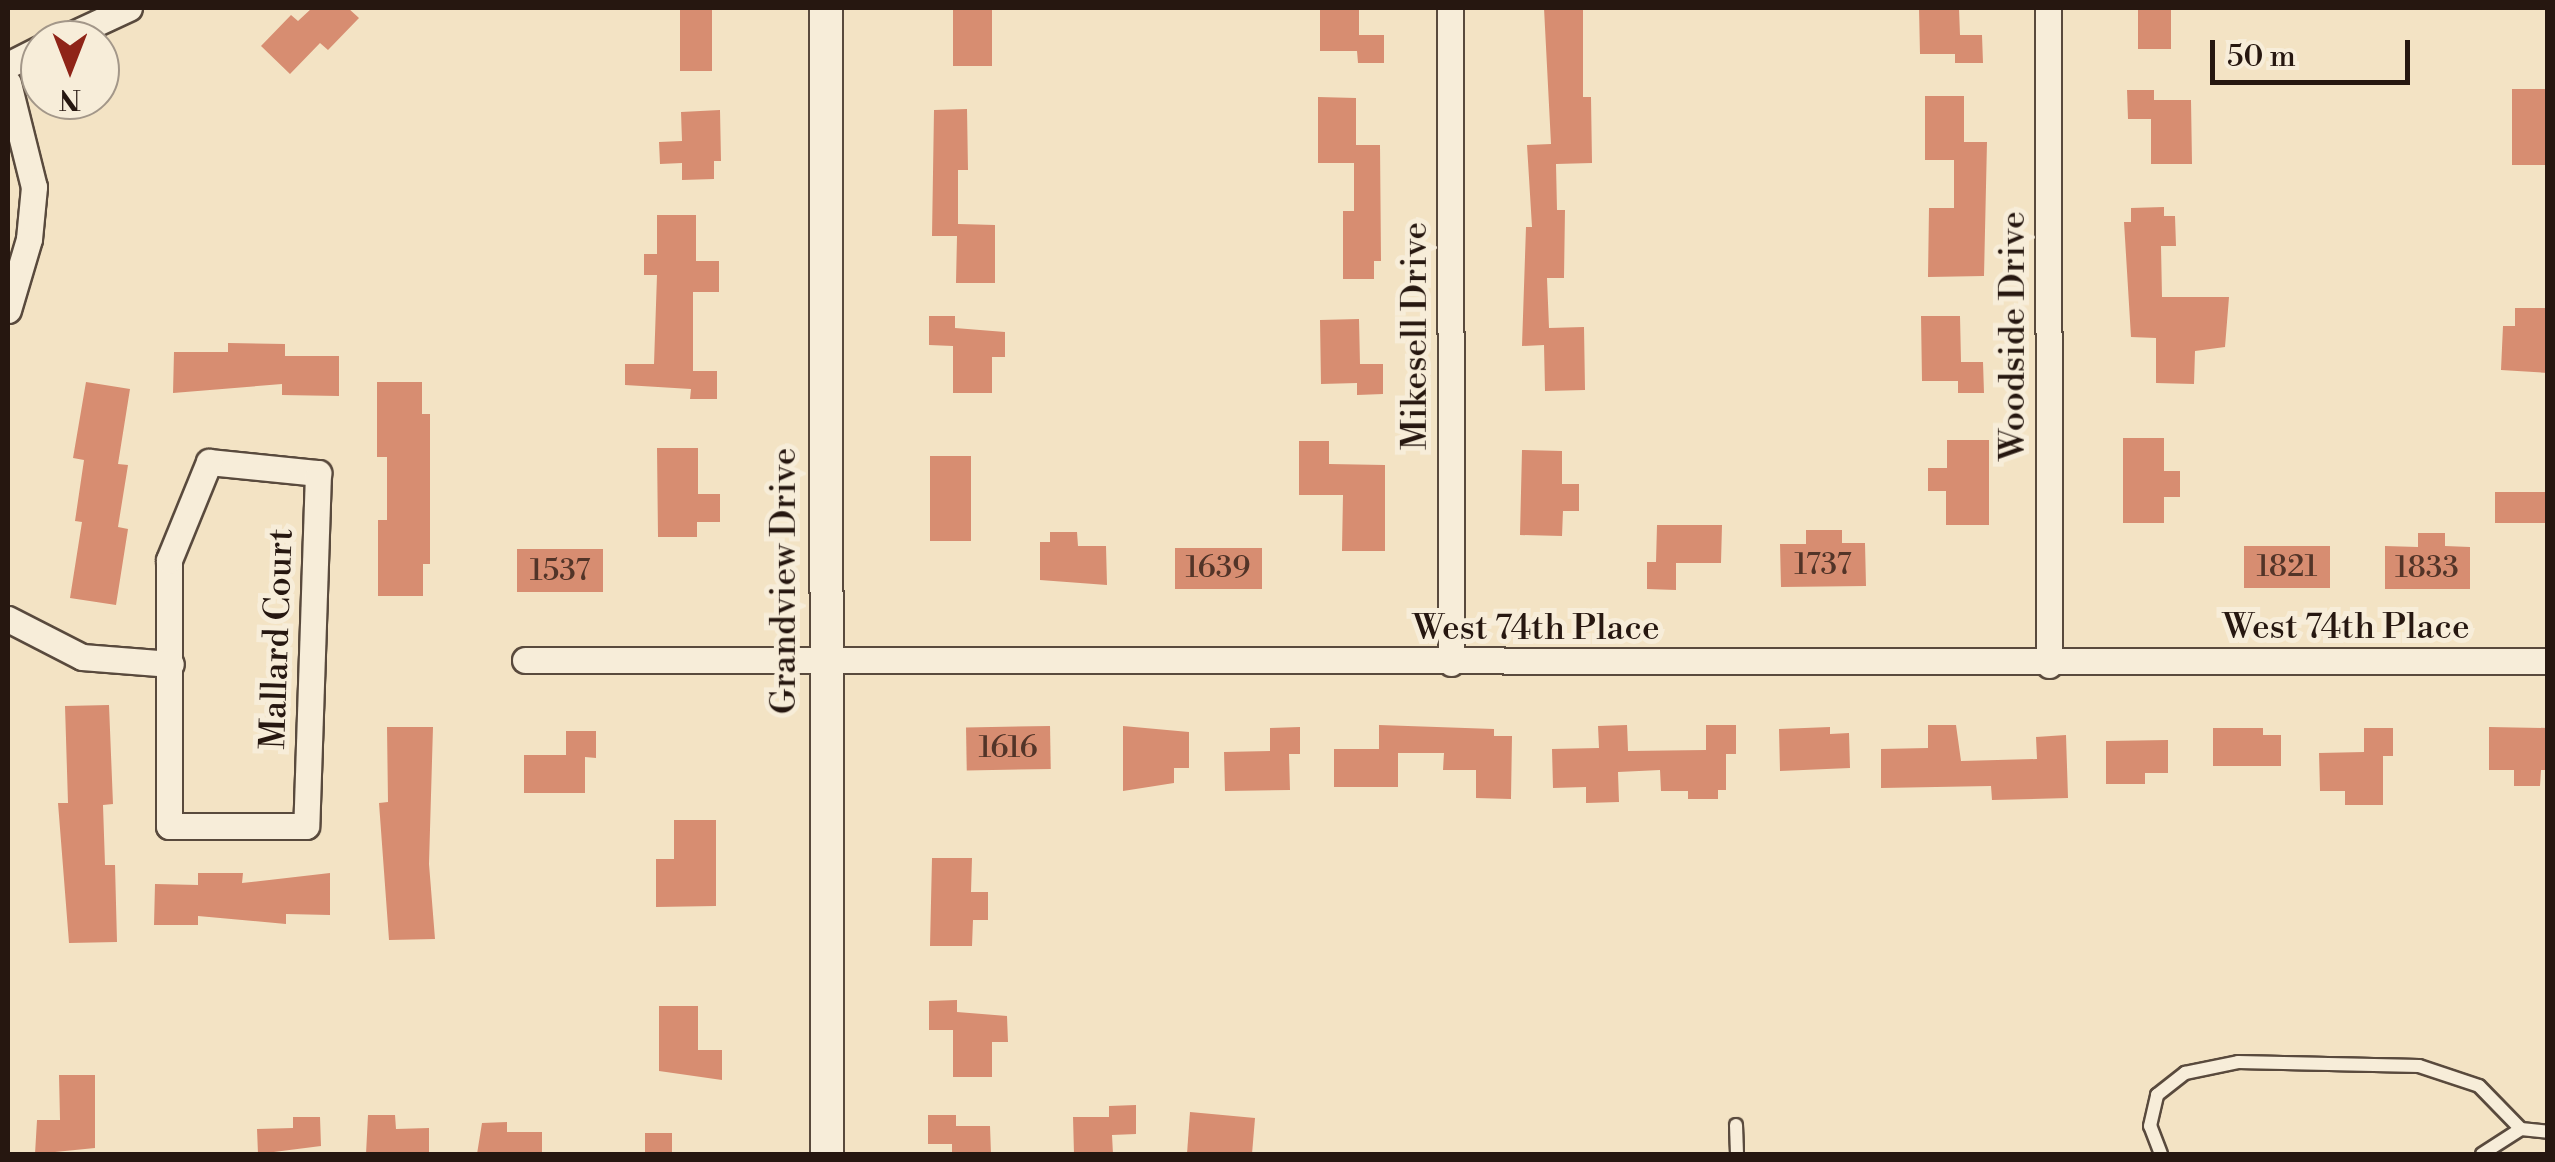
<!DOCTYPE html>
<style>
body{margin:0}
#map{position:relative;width:2555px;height:1162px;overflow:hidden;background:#f3e3c4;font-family:"Libre Bodoni",serif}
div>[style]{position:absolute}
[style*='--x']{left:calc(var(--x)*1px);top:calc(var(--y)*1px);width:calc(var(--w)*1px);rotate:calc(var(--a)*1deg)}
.building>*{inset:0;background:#d78d71;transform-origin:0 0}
.roads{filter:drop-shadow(2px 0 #594a3d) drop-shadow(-2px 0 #594a3d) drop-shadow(0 2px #594a3d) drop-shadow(0 -2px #594a3d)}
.service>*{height:12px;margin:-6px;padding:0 6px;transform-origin:6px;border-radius:6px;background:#f7edd9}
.minor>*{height:25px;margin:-12.5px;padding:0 12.5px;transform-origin:12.5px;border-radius:12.5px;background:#f7edd9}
.tertiary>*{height:32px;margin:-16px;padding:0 16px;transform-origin:16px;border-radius:16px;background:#f7edd9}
span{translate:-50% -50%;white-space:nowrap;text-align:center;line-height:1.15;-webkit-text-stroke:10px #f7edd9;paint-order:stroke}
.number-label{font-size:30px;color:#523428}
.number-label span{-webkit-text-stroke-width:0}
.street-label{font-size:35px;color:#261710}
.frame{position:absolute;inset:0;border:10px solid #261710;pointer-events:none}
.north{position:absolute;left:20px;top:20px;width:100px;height:100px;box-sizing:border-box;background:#f7edd9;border:2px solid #a39789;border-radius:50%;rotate:180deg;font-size:28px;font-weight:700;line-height:40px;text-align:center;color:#261710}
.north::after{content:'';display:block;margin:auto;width:35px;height:45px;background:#8f2418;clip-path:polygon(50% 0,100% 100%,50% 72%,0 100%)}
.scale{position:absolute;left:2210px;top:40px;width:200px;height:45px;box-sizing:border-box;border:5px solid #261710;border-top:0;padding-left:12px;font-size:30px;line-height:35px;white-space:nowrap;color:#261710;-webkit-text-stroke:8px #f7edd9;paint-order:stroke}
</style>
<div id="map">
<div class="building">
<div style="clip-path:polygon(312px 8px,348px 8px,359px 18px,328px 50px,320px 43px,290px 74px,261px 46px,291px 15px,298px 21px)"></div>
<div style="left:680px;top:8px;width:32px;height:63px"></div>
<div style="left:953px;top:8px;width:39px;height:58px"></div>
<div style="clip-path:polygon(1320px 8px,1359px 8px,1359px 35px,1384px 35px,1384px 63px,1358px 63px,1357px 51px,1320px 51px)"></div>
<div style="clip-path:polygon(1544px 8px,1583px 8px,1583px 97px,1591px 97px,1592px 163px,1556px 164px,1557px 210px,1565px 210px,1564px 278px,1547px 278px,1549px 328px,1584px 327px,1585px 390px,1545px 391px,1544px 345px,1522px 346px,1526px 227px,1532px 227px,1527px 145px,1551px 144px)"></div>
<div style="clip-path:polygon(1919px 8px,1959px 8px,1960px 35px,1982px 35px,1983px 63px,1955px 63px,1955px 54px,1920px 54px)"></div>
<div style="left:2138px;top:8px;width:33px;height:41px"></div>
<div style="left:2548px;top:89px;width:76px;height:36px;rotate:90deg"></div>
<div style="clip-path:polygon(2127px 90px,2154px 90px,2154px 100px,2191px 100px,2192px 164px,2151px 164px,2151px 119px,2128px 119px)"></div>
<div style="clip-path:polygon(1925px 96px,1964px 96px,1964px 142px,1987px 142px,1984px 276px,1928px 277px,1929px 208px,1954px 208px,1954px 160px,1925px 160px)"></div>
<div style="clip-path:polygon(1318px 97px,1356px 98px,1356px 145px,1380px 145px,1381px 261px,1374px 261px,1374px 279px,1343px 279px,1343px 211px,1354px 211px,1354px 163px,1318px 163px)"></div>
<div style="clip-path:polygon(967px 109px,968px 170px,958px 170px,958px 224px,995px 225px,995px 283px,956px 283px,957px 236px,932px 236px,934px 110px)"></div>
<div style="clip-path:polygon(720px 110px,721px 161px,714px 161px,714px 179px,682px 180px,682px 163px,660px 164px,659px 142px,682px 141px,681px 112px)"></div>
<div style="clip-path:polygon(2164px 207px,2164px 216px,2175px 216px,2176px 246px,2161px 246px,2162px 297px,2229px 297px,2225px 347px,2195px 351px,2194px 384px,2156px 383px,2156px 338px,2131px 337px,2124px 222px,2131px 222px,2131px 208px)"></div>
<div style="clip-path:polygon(657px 215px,696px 215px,696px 261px,719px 261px,719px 292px,693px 292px,693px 371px,717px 371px,717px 399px,690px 399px,691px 389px,625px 385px,625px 364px,654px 364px,657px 275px,644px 275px,644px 254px,657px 254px)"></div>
<div style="clip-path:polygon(2515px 308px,2548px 308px,2548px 373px,2501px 370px,2503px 326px,2515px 326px)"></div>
<div style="clip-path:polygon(929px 316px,955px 316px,955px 328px,1005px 332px,1005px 357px,992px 357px,992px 393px,953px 393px,953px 346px,929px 345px)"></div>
<div style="clip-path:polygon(1921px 316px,1960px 316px,1961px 362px,1983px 362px,1984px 393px,1958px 393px,1958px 381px,1922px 381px)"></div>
<div style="clip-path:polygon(1359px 319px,1360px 364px,1383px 364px,1383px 394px,1357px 395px,1357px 383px,1321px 384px,1320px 320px)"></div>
<div style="clip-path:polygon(228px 343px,285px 344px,285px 356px,339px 356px,339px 396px,282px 395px,282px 384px,173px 393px,174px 352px,228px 352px)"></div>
<div style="clip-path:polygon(86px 382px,130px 389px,118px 464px,128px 465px,118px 527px,128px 529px,116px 605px,70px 598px,82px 522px,75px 521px,84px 460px,73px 458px)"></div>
<div style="clip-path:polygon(377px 382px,422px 382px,422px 414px,430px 414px,430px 564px,423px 564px,423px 596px,378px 596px,378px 520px,387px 520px,387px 457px,377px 457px)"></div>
<div style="clip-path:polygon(2123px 438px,2164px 438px,2164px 471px,2180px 471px,2180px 497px,2164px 497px,2164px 523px,2123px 523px)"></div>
<div style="clip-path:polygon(1947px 440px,1989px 440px,1989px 525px,1946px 525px,1946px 491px,1928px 491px,1928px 468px,1947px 468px)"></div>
<div style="clip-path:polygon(1299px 441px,1329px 441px,1329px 464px,1385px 465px,1385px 551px,1342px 551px,1343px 495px,1299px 495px)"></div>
<div style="clip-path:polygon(657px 448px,698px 448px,698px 494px,720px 494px,720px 522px,697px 522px,697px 537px,658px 537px)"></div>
<div style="clip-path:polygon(1522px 450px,1562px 451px,1562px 484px,1579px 484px,1579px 511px,1563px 511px,1562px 536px,1520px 535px)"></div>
<div style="left:930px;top:456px;width:41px;height:85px"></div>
<div style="left:2548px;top:492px;width:31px;height:53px;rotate:90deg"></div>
<div style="clip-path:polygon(1657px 525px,1722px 525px,1721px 563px,1676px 563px,1676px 590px,1647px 589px,1647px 562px,1656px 562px)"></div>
<div style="clip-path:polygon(1806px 530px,1842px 530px,1842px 543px,1865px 543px,1866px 586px,1781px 587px,1780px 544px,1806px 544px)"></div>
<div style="clip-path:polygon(1050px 532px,1077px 532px,1078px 546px,1106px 546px,1107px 585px,1040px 580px,1040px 542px,1050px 542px)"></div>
<div style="clip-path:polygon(2418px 533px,2445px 533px,2445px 546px,2470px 547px,2470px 589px,2385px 589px,2385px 546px,2418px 547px)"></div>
<div style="left:2244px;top:546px;width:86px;height:42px"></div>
<div style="left:1175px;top:548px;width:87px;height:41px"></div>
<div style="left:517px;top:549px;width:86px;height:43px"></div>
<div style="clip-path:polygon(109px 705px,113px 804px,103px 805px,105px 865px,115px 865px,117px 942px,69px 943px,58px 803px,68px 803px,65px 706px)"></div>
<div style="clip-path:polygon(1379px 725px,1494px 729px,1494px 736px,1512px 736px,1511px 799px,1476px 798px,1476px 770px,1443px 770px,1444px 753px,1398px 753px,1398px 787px,1334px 787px,1334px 749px,1379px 749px)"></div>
<div style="clip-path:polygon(1627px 725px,1628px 751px,1706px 750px,1706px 725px,1736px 725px,1736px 754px,1726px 754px,1726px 790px,1718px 790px,1718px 799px,1688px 799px,1688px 791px,1661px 791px,1660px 770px,1618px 772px,1619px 802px,1586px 803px,1586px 787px,1553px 788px,1552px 749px,1599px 748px,1598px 726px)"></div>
<div style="clip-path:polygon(1928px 725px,1956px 725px,1961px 761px,2037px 759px,2036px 737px,2066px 735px,2068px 798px,1992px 800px,1991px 786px,1881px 788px,1881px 749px,1928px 748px)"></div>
<div style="left:1050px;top:726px;width:43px;height:84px;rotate:89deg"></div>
<div style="clip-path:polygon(1123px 726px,1189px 732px,1189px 768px,1174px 768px,1174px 783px,1123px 791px)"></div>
<div style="clip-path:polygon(387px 727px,433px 727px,429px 864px,435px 939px,389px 940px,379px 803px,388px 802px)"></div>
<div style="clip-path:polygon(1300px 727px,1300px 754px,1289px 754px,1290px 790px,1225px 791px,1224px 752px,1270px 751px,1270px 728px)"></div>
<div style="clip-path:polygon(1830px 727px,1830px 734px,1849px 733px,1850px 768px,1780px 771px,1779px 729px)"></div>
<div style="clip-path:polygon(2489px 727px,2548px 728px,2548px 770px,2541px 770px,2540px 786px,2514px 786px,2514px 770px,2489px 770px)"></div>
<div style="clip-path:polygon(2213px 728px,2263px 728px,2263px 735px,2281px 735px,2281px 766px,2213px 766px)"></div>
<div style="clip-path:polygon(2364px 728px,2393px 728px,2393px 756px,2383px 756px,2383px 805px,2345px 805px,2345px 791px,2320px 791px,2319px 753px,2364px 752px)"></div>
<div style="clip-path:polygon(566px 731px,596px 731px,596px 758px,585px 757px,585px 793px,524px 793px,524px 755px,566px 755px)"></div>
<div style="clip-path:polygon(2168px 740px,2168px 773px,2145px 773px,2145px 784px,2106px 784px,2106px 741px)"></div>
<div style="clip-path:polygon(674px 820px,716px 820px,716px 906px,656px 907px,656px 859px,674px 859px)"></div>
<div style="clip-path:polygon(932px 858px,972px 858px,971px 892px,988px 892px,988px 920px,973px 920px,972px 946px,930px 946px)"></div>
<div style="clip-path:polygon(198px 873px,243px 873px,242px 883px,330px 873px,330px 915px,286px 914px,286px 924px,198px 916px,198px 925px,154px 925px,155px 884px,198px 885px)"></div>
<div style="clip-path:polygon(957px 1000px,957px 1012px,1007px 1016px,1008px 1042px,992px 1042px,992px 1077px,953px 1077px,953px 1030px,929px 1030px,929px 1001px)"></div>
<div style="clip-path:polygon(659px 1006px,698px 1006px,698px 1050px,722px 1050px,722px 1080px,659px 1071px)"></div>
<div style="clip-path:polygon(59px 1075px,95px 1075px,95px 1148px,35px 1154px,37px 1120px,60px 1120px)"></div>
<div style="clip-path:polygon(1136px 1105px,1136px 1134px,1112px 1135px,1113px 1154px,1074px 1154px,1073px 1117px,1109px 1117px,1109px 1106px)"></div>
<div style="clip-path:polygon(1190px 1112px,1255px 1118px,1252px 1154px,1187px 1154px)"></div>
<div style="clip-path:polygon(368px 1115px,395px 1115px,396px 1129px,429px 1128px,429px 1154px,366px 1154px)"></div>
<div style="clip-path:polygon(928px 1115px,956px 1115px,956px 1126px,990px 1126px,991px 1154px,952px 1154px,952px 1144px,928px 1144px)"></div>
<div style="clip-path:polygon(293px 1117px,320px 1117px,321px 1146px,258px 1154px,257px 1129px,293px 1128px)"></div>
<div style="clip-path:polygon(507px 1122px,507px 1132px,542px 1132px,542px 1154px,477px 1154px,482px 1123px)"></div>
<div style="left:672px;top:1133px;width:21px;height:27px;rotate:90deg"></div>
</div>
<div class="roads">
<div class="service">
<div style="--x:1736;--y:1125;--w:29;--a:88"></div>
<div style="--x:2161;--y:1154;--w:30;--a:-111"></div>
<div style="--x:2150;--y:1126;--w:32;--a:-77"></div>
<div style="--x:2157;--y:1095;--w:36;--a:-38"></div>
<div style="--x:2185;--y:1073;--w:54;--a:-11.7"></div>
<div style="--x:2238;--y:1062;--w:181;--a:1.3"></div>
<div style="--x:2419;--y:1066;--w:63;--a:18.4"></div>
<div style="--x:2479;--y:1086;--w:60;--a:45.7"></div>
<div style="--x:2482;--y:1154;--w:46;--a:-32.7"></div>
<div style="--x:2521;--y:1129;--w:27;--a:6"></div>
</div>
<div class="minor">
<div style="--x:1450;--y:8;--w:655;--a:89.91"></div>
<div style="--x:2048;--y:8;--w:657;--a:89.91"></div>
<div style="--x:60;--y:40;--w:76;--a:-24.9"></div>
<div style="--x:8;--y:65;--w:36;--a:-27"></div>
<div style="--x:8;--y:83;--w:107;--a:76"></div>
<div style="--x:34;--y:187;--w:52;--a:95.5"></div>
<div style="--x:29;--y:239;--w:74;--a:106.5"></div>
<div style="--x:209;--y:462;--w:110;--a:5.8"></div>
<div style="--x:318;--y:473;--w:353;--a:91.9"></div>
<div style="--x:306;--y:826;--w:137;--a:180"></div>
<div style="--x:169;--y:826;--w:266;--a:-90"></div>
<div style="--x:169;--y:560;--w:106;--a:-67.8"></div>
<div style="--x:8;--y:619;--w:83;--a:27.2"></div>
<div style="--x:82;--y:657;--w:89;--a:4.5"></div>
<div style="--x:525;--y:660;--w:2023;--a:0.03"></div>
</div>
<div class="tertiary">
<div style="--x:826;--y:8;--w:1146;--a:89.95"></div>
</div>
</div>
<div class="number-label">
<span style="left:1823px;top:565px">1737</span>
<span style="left:2287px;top:567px">1821</span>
<span style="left:1218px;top:568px">1639</span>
<span style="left:2427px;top:568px">1833</span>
<span style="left:560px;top:571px">1537</span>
<span style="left:1008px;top:748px">1616</span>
</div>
<div class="street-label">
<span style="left:1416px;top:336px;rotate:-90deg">Mikesell Drive</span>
<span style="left:2014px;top:336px;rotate:-90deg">Woodside Drive</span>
<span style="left:785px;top:581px;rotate:-90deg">Grandview Drive</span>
<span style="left:2346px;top:628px">West 74th Place</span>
<span style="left:1536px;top:629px">West 74th Place</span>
<span style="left:278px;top:639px;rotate:-88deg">Mallard Court</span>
</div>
<div class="frame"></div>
<div class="north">N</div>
<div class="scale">50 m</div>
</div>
